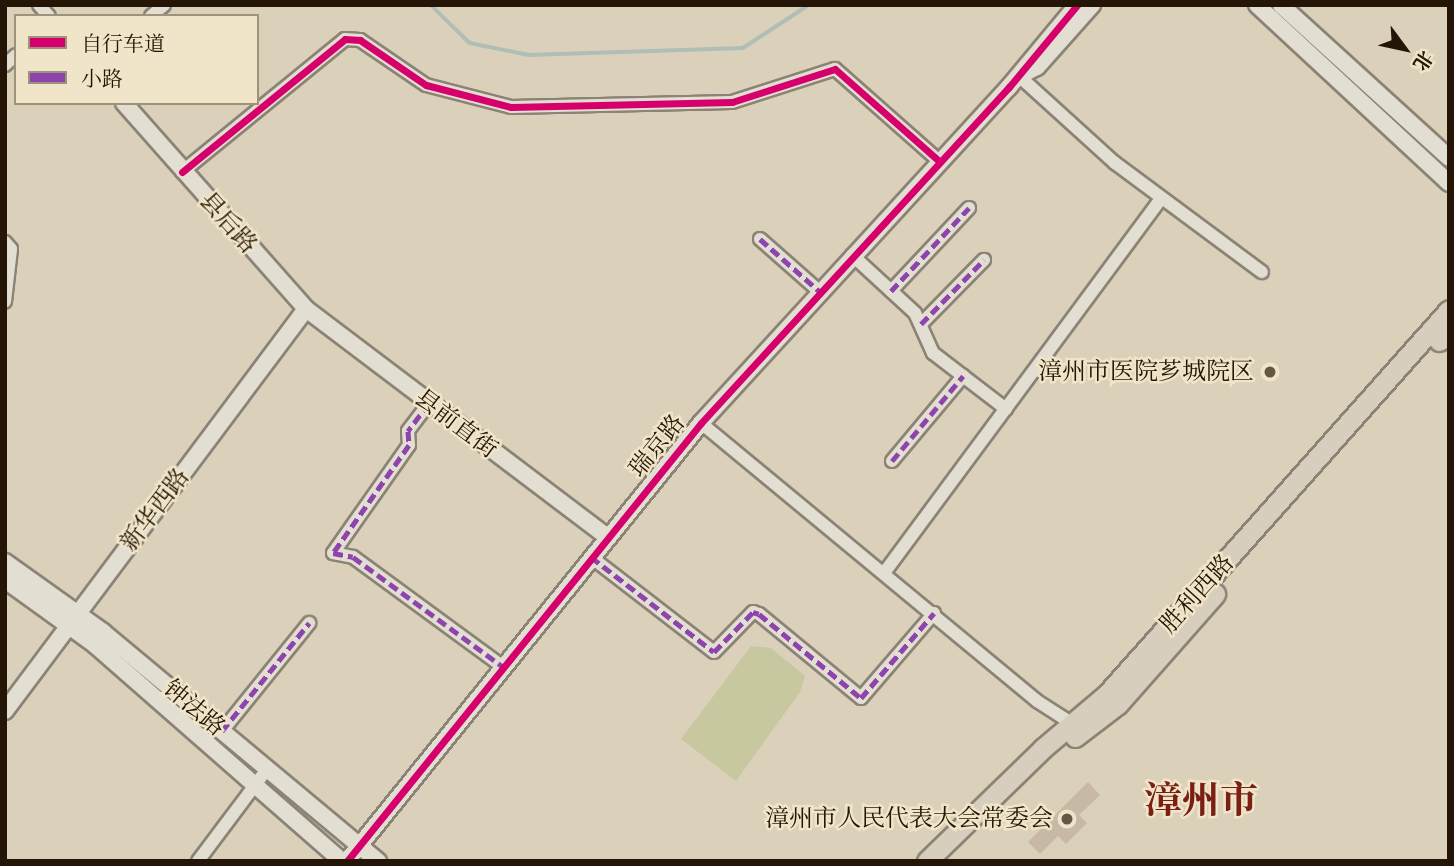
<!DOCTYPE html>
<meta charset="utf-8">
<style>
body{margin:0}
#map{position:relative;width:1454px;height:866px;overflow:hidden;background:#dbd1ba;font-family:Alegreya,"Noto Serif SC",serif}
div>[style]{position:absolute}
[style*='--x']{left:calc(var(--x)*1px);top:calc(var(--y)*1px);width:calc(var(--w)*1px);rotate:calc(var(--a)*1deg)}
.green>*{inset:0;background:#c7c7a0}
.stream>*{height:3.5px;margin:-1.75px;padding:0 1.75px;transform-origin:1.75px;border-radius:1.75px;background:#afbfb6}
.building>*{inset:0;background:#c8b9a6}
.roads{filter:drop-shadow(2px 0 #8b8375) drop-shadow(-2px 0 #8b8375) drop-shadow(0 2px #8b8375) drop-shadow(0 -2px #8b8375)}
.minor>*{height:12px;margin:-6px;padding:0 6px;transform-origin:6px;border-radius:6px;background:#e3ded2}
.tertiary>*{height:16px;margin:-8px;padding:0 8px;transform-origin:8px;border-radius:8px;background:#e3ded2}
.primary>*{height:19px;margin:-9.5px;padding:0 9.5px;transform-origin:9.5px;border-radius:9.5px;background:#d7cebd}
.quiet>*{height:5px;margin-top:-2.5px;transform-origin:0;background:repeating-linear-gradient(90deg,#8e44ad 0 10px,transparent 0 15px)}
.cycleway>*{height:7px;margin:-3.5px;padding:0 3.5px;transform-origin:3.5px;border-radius:3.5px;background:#d6006c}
.dots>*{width:19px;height:19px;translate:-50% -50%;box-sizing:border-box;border:4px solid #f1e5c9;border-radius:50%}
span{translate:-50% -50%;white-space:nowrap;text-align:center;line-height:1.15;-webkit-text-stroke:5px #f1e5c9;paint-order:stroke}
.street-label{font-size:24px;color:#241506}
.poi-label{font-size:24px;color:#241506}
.right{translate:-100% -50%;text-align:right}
.town-label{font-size:38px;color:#7a1f14;font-weight:700}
.frame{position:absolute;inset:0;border:7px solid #241506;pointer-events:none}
.legend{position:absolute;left:14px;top:14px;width:245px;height:91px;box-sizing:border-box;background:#f1e5c9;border:2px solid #9f927b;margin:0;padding:9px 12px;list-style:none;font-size:21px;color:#241506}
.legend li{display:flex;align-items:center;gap:14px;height:35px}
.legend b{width:35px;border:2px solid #9f927b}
.north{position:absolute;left:1370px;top:14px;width:70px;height:70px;-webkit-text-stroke:5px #f1e5c9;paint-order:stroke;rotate:123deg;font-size:19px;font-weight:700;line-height:28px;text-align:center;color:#241506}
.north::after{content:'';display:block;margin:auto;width:24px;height:32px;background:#241506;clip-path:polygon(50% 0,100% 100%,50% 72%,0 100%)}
</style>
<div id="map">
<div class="green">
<div style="clip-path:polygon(751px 646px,771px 648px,805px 676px,800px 692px,736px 781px,681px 739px)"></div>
</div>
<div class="stream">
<div style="--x:431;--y:5;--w:54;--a:44.3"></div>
<div style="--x:470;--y:43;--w:60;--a:11.5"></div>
<div style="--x:529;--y:55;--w:214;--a:-1.9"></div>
<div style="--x:743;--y:48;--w:79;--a:-33.1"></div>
</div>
<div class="building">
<div style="clip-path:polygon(1088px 782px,1100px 795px,1079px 815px,1087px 823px,1066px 844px,1058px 836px,1040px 854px,1028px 842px)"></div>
</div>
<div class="roads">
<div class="minor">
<div style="--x:39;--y:5;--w:15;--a:48"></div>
<div style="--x:151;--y:16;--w:17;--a:-40"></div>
<div style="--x:5;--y:65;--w:15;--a:-42"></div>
<div style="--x:1019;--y:76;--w:130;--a:42.2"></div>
<div style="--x:1115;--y:163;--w:183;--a:36.6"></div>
<div style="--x:182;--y:172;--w:210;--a:-39.2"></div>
<div style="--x:345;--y:39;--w:15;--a:4"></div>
<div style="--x:360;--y:40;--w:80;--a:34.3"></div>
<div style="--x:426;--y:85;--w:88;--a:14.5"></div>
<div style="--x:511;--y:107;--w:221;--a:-1.3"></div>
<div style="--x:732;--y:102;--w:108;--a:-17.8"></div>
<div style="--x:835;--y:69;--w:139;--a:41.5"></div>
<div style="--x:760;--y:239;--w:79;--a:41.4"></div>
<div style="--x:5;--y:242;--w:9;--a:49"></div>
<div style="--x:11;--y:249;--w:53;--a:96.5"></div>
<div style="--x:852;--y:255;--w:86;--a:42.6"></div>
<div style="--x:915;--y:313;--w:44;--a:65.8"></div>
<div style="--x:933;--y:353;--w:92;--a:37.5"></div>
<div style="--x:891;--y:291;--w:114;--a:-46.8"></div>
<div style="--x:921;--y:324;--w:90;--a:-45.5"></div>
<div style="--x:429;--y:403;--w:35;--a:127"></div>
<div style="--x:408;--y:431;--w:14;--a:86"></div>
<div style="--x:409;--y:445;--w:132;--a:125.1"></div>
<div style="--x:333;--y:553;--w:20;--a:11"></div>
<div style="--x:353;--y:557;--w:185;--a:36.2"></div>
<div style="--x:701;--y:423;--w:436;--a:39.6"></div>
<div style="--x:1037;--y:701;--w:46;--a:32.7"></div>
<div style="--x:892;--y:461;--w:111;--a:-50.1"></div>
<div style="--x:591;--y:557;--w:155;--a:37.7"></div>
<div style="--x:714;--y:652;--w:56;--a:-45.7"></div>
<div style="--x:753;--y:612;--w:6;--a:18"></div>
<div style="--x:759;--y:614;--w:132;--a:39.5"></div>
<div style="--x:861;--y:698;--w:112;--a:-49.3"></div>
<div style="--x:884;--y:573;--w:465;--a:-53.5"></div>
<div style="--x:222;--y:731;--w:139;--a:-51.1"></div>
<div style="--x:198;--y:861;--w:115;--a:-53.1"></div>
</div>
<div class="tertiary">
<div style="--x:1257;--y:5;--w:262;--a:42.8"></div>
<div style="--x:1281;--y:5;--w:227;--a:42.3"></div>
<div style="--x:1019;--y:76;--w:20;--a:-27"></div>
<div style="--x:1037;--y:67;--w:83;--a:-48.4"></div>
<div style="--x:124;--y:103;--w:275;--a:48.5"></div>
<div style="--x:306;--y:309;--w:378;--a:37.1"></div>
<div style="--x:5;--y:562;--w:120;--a:35.5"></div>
<div style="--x:103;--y:632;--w:358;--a:39.8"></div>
<div style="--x:5;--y:580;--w:111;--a:35.8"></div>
<div style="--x:95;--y:645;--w:328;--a:41.2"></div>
<div style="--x:5;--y:711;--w:502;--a:-53.18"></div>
<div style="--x:347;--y:861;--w:563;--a:-51.05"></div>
<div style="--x:701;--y:423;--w:456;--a:-47.5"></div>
<div style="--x:1009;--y:87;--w:107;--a:-50.3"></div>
</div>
<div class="primary">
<div style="--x:1439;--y:341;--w:12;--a:-31"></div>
<div style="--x:1075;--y:737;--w:54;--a:-37.5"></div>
<div style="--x:1118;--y:704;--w:147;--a:-48.6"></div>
<div style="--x:927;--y:861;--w:162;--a:-44.2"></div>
<div style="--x:1043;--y:748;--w:84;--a:-40.2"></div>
<div style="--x:1107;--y:694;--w:514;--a:-48.31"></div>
</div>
</div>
<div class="quiet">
<div style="--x:760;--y:239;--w:79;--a:41.4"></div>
<div style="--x:891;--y:291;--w:114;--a:-46.8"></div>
<div style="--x:921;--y:324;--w:90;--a:-45.5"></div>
<div style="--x:429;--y:403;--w:35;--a:127"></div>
<div style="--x:408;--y:431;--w:14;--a:86"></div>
<div style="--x:409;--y:445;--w:132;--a:125.1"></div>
<div style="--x:333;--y:553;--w:20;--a:11"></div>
<div style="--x:353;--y:557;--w:185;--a:36.2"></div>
<div style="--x:892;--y:461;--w:111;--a:-50.1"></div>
<div style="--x:591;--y:557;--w:155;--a:37.7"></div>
<div style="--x:714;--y:652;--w:56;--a:-45.7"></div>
<div style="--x:753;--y:612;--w:6;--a:18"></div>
<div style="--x:759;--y:614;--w:132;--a:39.5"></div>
<div style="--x:861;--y:698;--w:112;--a:-49.3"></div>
<div style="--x:222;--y:731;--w:139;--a:-51.1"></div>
</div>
<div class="cycleway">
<div style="--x:182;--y:172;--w:210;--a:-39.2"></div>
<div style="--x:345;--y:39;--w:15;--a:4"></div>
<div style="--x:360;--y:40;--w:80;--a:34.3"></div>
<div style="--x:426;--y:85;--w:88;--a:14.5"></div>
<div style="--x:511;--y:107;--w:221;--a:-1.3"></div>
<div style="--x:732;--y:102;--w:108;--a:-17.8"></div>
<div style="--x:835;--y:69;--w:139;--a:41.5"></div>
<div style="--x:347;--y:861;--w:563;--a:-51.05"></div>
<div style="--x:701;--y:423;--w:456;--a:-47.5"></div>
<div style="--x:1009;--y:87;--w:107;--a:-50.3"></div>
</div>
<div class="dots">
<div style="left:1270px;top:372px;background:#645745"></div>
<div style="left:1067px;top:819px;background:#645745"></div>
</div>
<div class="street-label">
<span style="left:228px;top:223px;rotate:48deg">县后路</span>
<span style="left:456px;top:424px;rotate:37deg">县前直街</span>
<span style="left:657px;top:446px;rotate:-51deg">瑞京路</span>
<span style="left:155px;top:510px;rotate:-53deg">新华西路</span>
<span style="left:1197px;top:594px;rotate:-48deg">胜利西路</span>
<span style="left:194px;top:708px;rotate:40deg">钟法路</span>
</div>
<div class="poi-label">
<span class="right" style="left:1254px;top:372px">漳州市医院芗城院区</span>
<span class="right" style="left:1053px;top:819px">漳州市人民代表大会常委会</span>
</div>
<div class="town-label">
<span style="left:1201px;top:801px">漳州市</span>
</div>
<div class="frame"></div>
<ul class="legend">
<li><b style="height:9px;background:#d6006c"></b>自行车道</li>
<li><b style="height:9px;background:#8e44ad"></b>小路</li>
</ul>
<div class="north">北</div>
</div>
